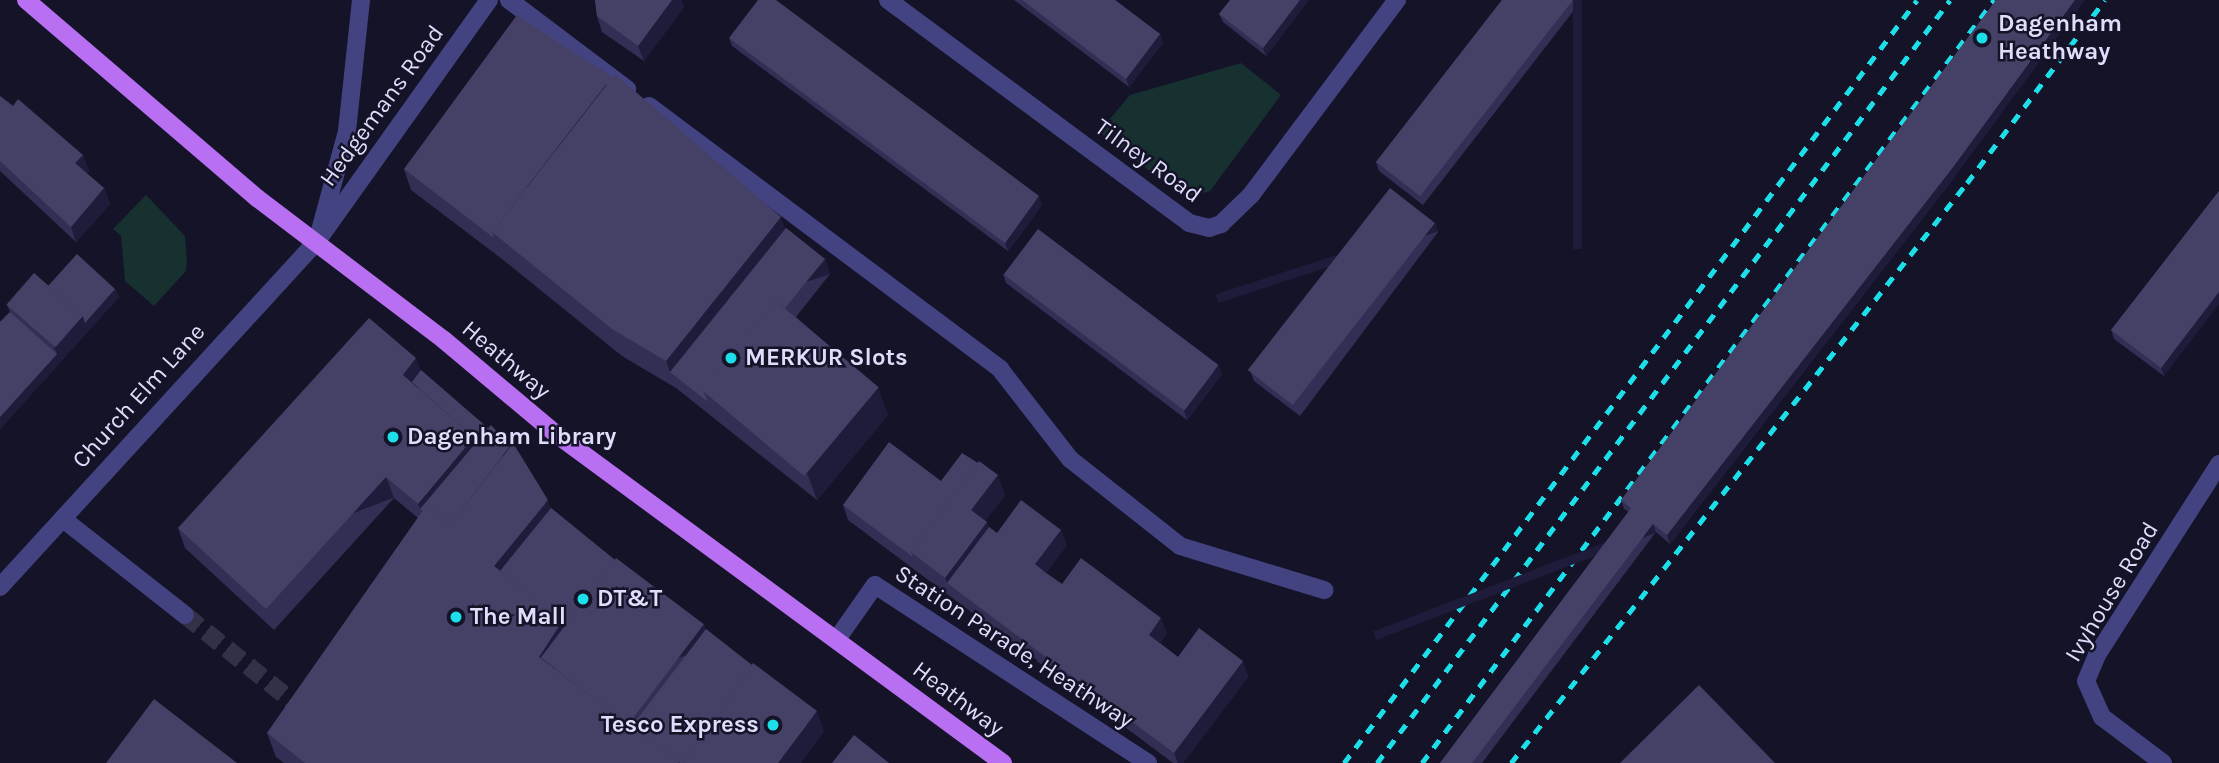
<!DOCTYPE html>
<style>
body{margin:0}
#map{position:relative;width:2219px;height:763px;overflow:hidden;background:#151328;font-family:Karla,sans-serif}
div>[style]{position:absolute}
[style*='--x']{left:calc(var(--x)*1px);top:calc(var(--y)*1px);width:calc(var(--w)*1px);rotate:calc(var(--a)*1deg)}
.green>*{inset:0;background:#16312f}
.minor-tunnel>*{height:18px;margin-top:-9px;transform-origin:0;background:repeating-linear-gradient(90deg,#333148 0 18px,transparent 0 27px)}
.service>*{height:18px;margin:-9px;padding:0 9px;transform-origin:9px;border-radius:9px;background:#434382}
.pedestrian>*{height:18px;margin:-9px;padding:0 9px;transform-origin:9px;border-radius:9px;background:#434382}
.minor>*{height:18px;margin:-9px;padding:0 9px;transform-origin:9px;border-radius:9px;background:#434382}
.tertiary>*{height:18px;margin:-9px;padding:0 9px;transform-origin:9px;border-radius:9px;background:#434382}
.primary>*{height:18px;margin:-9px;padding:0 9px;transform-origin:9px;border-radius:9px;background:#b96ff1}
.rail>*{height:5px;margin-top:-2.5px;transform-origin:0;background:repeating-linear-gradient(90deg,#1cdfe9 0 10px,transparent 0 19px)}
.wall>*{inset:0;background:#332e54}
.shaded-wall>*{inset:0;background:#1f1b3b;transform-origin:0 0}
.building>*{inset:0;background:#454166;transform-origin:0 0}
.dots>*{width:19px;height:19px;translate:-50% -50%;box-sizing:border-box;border:4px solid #151328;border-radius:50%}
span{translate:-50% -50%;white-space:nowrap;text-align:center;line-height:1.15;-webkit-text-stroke:5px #151328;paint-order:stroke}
.poi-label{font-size:24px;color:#dfddfc;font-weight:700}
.left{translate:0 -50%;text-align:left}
.right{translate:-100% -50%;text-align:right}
.street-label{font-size:24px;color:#dfddfc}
</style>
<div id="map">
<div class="green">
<div style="clip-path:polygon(1241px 63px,1281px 95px,1210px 191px,1191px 196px,1176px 191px,1099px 132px,1130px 95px)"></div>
<div style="clip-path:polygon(146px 195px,185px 236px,187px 261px,186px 271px,154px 306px,125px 281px,121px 236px,113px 229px)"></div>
</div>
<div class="minor-tunnel">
<div style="--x:185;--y:615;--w:158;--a:38.8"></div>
</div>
<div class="service">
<div style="--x:509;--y:0;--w:148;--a:37"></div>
<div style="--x:649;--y:106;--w:439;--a:36.8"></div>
<div style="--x:1000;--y:369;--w:114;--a:52.1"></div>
<div style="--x:1070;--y:459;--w:140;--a:38.3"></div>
<div style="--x:1180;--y:546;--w:151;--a:17"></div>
</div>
<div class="pedestrian">
<div style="--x:837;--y:639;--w:66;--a:-54.9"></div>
<div style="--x:875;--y:585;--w:326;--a:33.1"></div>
</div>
<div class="minor">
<div style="--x:888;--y:0;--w:375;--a:36.5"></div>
<div style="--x:1189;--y:223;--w:21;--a:14"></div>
<div style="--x:1209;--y:228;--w:13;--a:-18"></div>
<div style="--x:1221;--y:224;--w:42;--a:-44"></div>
<div style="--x:1251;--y:195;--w:244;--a:-53.2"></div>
<div style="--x:318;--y:238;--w:111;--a:-74.8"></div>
<div style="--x:347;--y:131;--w:132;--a:-83.9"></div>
<div style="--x:63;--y:519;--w:155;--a:38.2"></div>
<div style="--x:2163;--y:763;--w:76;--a:-143"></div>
<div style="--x:2102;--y:717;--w:39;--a:-114"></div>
<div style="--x:2086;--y:681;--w:28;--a:-67"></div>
<div style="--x:2097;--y:655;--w:227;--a:-57.4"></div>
</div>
<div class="tertiary">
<div style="--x:0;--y:587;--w:469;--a:-47.5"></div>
<div style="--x:317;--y:241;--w:296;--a:-54.5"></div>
</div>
<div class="primary">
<div style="--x:26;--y:0;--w:304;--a:40.6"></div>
<div style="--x:257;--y:198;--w:235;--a:37.2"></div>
<div style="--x:444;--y:340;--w:146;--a:40"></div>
<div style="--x:556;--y:434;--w:555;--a:36.35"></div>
</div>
<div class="rail">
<div style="--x:1344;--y:763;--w:954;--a:-53.09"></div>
<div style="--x:1377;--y:763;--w:954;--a:-53.09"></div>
<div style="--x:1422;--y:763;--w:954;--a:-53.14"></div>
<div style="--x:1511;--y:763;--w:738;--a:-51.83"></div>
<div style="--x:1967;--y:183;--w:229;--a:-53"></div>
</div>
<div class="wall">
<div style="clip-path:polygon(595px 0,681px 0,684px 7px,644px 61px,602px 32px,597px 16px)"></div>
<div style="clip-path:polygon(1014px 0,1115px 0,1160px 34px,1163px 43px,1129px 87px)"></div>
<div style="clip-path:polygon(1309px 0,1266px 56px,1223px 22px,1219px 14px)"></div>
<div style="clip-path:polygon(1502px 0,1582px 0,1423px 205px,1379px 171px,1376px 162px)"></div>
<div style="clip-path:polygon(729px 38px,1042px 205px,1008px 251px,732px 46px)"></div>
<div style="clip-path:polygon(0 96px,13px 106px,83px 155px,89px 171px,86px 173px,104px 188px,110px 204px,76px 242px,0 171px)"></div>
<div style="clip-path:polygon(404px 169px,786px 228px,825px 259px,830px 274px,796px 317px,878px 388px,888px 415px,817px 500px,676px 388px,622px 356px,502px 259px,411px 190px)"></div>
<div style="clip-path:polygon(1957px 174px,1670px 544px,1656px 532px,1482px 763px,1440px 763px,1629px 512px,1624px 509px,1621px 500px)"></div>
<div style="clip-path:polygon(2219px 191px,2164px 376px,2114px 339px,2111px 330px)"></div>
<div style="clip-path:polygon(1435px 223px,1438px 232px,1300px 416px,1254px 381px,1251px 373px)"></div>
<div style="clip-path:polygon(1003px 274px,1222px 374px,1187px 420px,1006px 283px)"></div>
<div style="clip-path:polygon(115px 289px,119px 297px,0 429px,0 322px,10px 312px,7px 305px)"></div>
<div style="clip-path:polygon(421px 370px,551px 508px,615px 560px,706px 629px,824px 731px,801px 763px,284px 763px,276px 757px,267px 733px,418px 518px,394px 498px,274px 630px,185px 548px,178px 528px)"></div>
<div style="clip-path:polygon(941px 481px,1005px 495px,985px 521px,989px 527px,997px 533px,1067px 545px,1046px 573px,1062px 584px,1167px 633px,1160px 643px,1178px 657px,1243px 661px,1248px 677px,1183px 763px,1173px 763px,848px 520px,843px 505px)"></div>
</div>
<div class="shaded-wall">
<div style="clip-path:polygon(672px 0,681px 0,684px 7px,644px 61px,638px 46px)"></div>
<div style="clip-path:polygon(1300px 0,1309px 0,1266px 56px,1263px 48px)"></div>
<div style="left:1573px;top:0;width:9px;height:249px"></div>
<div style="clip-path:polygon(2075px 0,2085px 0,1957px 174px,1670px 544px,1667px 535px)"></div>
<div style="clip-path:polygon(1160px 34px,1163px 43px,1129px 87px,1126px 79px)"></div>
<div style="clip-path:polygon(83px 155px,89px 171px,81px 179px,75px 163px)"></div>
<div style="clip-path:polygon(104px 188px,110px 204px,76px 242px,71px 227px)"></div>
<div style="clip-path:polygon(1039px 196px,1042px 205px,1008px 251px,1005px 243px)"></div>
<div style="clip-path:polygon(781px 217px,791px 244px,670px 372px,666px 361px)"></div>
<div style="left:1435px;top:223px;width:9px;height:231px;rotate:72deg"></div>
<div style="left:825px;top:259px;width:16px;height:178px;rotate:72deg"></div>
<div style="clip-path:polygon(115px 289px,119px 297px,0 429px,0 417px,57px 354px,54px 347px,83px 316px)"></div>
<div style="clip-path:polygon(2219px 292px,2219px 304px,2164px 376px,2161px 368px)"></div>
<div style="clip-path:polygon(416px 358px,424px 379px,414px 392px,403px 375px)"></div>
<div style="clip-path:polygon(1219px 365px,1222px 374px,1187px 420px,1184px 411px)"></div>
<div style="clip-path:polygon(878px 388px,888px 415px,817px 500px,807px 473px)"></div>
<div style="clip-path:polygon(474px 437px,478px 449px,420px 509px,426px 524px,418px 504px)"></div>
<div style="clip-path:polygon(998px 475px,1005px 495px,978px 530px,971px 510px)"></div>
<div style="left:386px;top:477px;width:22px;height:178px;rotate:69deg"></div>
<div style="clip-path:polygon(548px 500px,557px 524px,508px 583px,494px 566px)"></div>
<div style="clip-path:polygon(987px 522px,994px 543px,947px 583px,945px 578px)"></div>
<div style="left:1653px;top:524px;width:9px;height:300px;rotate:69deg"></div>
<div style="clip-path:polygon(1061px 530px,1067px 545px,1041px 580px,1035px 564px)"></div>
<div style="clip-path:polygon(1161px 618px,1167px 633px,1155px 650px,1149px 635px)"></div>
<div style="clip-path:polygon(563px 620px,571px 644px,554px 671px,539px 657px)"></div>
<div style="left:704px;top:624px;width:22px;height:128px;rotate:68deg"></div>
<div style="clip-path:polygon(1243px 661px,1248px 677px,1183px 763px,1178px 763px,1174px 753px)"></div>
<div style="clip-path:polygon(817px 711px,824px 731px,801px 763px,778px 763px)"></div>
</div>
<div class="building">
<div style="clip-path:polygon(595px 0,672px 0,638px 46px,597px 16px)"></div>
<div style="clip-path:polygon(758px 0,776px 0,1039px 196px,1005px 243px,729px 38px)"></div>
<div style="clip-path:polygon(1022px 0,1115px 0,1160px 34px,1126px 79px)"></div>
<div style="clip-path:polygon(1230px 0,1300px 0,1263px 48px,1219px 14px)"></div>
<div style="clip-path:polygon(1502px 0,1573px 0,1420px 196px,1376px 162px)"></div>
<div style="clip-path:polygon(1996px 0,2075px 0,1954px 166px,1667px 535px,1653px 524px,1472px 763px,1440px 763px,1631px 508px,1621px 500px)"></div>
<div style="clip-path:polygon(517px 15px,612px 77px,492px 232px,494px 238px,404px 169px)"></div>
<div style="clip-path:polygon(615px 74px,781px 217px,666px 361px,612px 329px,492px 232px)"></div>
<div style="clip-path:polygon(0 96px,13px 106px,18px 99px,83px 155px,75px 163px,104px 188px,71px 227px,0 161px)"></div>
<div style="left:1390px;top:188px;width:57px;height:231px;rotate:38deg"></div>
<div style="clip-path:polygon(2219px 191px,2219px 292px,2161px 368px,2111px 330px)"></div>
<div style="clip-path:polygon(786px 228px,825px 259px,785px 308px,776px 301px,703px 391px,708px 402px,670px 372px)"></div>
<div style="left:1038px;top:229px;width:226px;height:57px;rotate:37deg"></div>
<div style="clip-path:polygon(77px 254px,115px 289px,85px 323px,83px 316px,48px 286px)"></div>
<div style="left:34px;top:273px;width:65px;height:42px;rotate:41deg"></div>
<div style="left:776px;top:301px;width:134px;height:116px;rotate:40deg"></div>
<div style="clip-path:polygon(10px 312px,57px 354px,0 417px,0 322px)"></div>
<div style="clip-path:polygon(369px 318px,416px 358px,403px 375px,474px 437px,418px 504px,386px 477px,266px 609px,178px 528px)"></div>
<div style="clip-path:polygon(421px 370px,488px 428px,476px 442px,474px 437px,412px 382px)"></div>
<div style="clip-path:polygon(491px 425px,510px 446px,451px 524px,426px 506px,423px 511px,420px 509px)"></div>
<div style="clip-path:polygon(889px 442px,941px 481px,962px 453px,978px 463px,911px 552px,913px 557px,843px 505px)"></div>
<div style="clip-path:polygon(513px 443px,548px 500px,494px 566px,563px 620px,539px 657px,679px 761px,678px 763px,305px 763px,267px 733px,426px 506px,451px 524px)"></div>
<div style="clip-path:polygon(979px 461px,998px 475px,971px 510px,987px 522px,945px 578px,911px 552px)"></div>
<div style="clip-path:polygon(1021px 500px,1061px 530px,1035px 564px,1046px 573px,1062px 584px,1081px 558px,1161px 618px,1149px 635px,1178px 657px,1199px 628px,1243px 661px,1174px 753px,947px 583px,989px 527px,997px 533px)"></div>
<div style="clip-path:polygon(551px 508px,615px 560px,565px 626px,563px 620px,500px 571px)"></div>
<div style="left:616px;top:558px;width:110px;height:125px;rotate:37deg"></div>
<div style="clip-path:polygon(706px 629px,752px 665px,683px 763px,680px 763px,679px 761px,632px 726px)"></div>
<div style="clip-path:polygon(753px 663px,817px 711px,778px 763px,683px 763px)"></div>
<div style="clip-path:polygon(1699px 685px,1775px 763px,1620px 763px)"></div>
<div style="clip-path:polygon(154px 699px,237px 763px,106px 763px)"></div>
<div style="clip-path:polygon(854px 735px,889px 763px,832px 763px)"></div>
</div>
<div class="dots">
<div style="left:1982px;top:38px;background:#1cdfe9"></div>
<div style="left:731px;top:358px;background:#1cdfe9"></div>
<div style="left:393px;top:437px;background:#1cdfe9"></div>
<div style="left:583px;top:599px;background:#1cdfe9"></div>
<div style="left:456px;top:617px;background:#1cdfe9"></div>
<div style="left:773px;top:725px;background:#1cdfe9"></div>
</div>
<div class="poi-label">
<span class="left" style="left:1998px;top:38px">Dagenham<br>Heathway</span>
<span class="left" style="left:745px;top:358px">MERKUR Slots</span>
<span class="left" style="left:407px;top:437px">Dagenham Library</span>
<span class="left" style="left:597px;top:599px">DT&amp;T</span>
<span class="left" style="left:470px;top:617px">The Mall</span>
<span class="right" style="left:759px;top:725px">Tesco Express</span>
</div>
<div class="street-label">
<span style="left:382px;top:106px;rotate:-54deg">Hedgemans Road</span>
<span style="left:1148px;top:161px;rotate:36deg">Tilney Road</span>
<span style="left:506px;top:360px;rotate:40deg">Heathway</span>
<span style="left:139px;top:396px;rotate:-48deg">Church Elm Lane</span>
<span style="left:2112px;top:592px;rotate:-59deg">Ivyhouse Road</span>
<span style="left:1014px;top:647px;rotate:33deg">Station Parade, Heathway</span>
<span style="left:958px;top:699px;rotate:37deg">Heathway</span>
</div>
</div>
